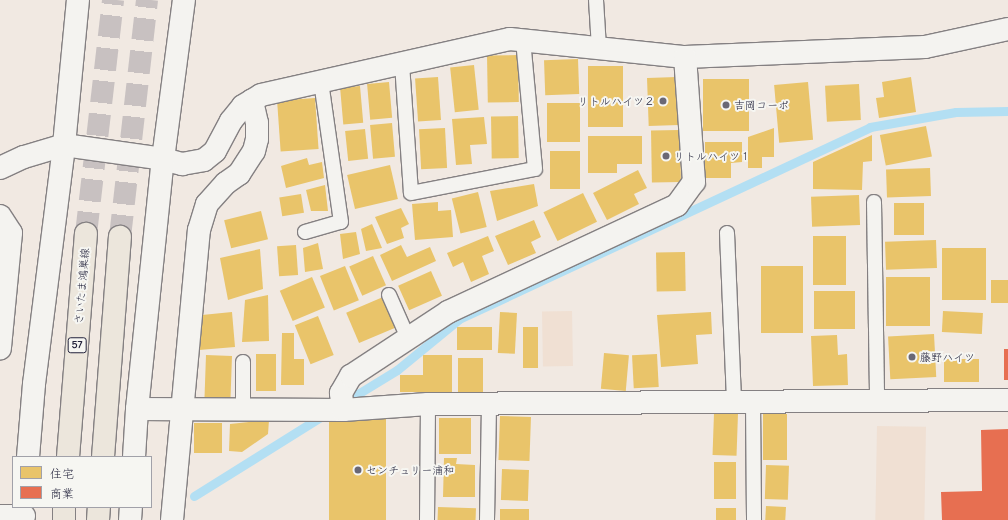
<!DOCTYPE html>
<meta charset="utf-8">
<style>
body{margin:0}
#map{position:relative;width:1008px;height:520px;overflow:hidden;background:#f1e9e2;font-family:Delius,"Klee One",sans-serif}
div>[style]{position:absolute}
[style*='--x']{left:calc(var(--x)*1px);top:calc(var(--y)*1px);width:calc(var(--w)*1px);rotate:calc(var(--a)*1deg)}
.built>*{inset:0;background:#f0e0d3;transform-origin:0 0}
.homes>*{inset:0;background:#e9c46a;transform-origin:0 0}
.shops>*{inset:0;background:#e76f51;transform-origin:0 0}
.stream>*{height:9px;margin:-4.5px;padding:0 4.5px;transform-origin:4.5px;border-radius:4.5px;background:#b3dff3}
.primary-tunnel>*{height:22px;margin-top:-11px;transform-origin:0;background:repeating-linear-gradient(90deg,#c8c1c1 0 22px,transparent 0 33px)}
.roads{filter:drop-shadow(1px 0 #848082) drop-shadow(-1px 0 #848082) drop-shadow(0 1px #848082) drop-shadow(0 -1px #848082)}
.service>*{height:14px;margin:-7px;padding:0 7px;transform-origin:7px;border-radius:7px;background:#f4f3f0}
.minor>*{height:22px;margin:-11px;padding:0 11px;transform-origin:11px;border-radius:11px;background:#f4f3f0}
.primary>*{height:22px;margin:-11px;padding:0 11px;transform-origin:11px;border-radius:11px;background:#ece6dc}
.dots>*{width:11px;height:11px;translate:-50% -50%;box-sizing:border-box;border:2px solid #f6f6f2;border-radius:50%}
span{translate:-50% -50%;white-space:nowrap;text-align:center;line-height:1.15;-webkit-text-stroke:4px #f6f6f2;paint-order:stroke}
.shield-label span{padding:1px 3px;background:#f6f6f2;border:1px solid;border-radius:3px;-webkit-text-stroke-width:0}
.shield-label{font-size:10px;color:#22223b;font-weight:700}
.poi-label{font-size:11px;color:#22223b}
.right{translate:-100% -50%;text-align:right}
.left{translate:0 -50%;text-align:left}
.street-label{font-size:11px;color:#22223b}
.legend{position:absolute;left:12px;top:456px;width:140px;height:52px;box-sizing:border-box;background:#f6f6f2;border:1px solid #a1a1a9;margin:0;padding:5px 7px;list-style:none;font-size:12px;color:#22223b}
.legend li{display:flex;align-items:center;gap:8px;height:20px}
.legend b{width:20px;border:1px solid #a1a1a9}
</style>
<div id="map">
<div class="built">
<div style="left:572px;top:311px;width:55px;height:30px;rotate:89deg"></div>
<div style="left:877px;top:426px;width:49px;height:94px;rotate:1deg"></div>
</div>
<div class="homes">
<div style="left:518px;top:55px;width:47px;height:31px;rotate:89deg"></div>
<div style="left:578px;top:59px;width:35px;height:34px;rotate:88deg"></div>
<div style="left:474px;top:65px;width:45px;height:24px;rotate:84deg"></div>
<div style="left:588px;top:66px;width:35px;height:61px"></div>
<div style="left:438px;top:77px;width:43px;height:23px;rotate:86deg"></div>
<div style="left:677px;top:77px;width:48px;height:30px;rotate:88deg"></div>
<div style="clip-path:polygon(911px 77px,916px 112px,879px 118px,876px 98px,884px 97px,882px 82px)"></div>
<div style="left:703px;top:79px;width:46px;height:52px"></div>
<div style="left:389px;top:82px;width:36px;height:22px;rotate:85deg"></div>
<div style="left:808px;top:82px;width:58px;height:34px;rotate:85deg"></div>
<div style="left:859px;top:84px;width:36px;height:34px;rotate:87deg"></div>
<div style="left:360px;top:86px;width:37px;height:20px;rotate:85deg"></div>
<div style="left:315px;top:98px;width:51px;height:38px;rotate:86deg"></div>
<div style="left:547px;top:103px;width:33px;height:39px"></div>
<div style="left:518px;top:116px;width:42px;height:27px;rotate:89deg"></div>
<div style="clip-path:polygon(484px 117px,487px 144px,470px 145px,472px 164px,456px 165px,452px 119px)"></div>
<div style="left:392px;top:123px;width:34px;height:22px;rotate:85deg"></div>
<div style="left:926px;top:126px;width:31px;height:47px;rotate:79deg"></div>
<div style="left:445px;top:128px;width:40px;height:26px;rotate:87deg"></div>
<div style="clip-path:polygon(774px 128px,774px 157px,762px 157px,762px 168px,748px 168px,748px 137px)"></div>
<div style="left:365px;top:129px;width:30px;height:20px;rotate:84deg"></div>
<div style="left:680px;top:130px;width:52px;height:29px;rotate:89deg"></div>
<div style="clip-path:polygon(872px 135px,872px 161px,863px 162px,862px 190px,813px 189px,813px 162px)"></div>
<div style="clip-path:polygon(588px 136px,642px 136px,642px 164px,617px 164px,617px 173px,588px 173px)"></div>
<div style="clip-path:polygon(705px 142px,742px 142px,742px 162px,731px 163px,731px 178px,705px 178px)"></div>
<div style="left:550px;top:151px;width:30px;height:38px"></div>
<div style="clip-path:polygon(307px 158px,309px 165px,322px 162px,324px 178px,286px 188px,281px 166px)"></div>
<div style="left:390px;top:165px;width:35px;height:44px;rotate:77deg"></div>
<div style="left:930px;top:168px;width:28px;height:44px;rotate:88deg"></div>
<div style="clip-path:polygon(638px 170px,647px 188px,634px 194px,639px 204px,607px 220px,593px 193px)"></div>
<div style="clip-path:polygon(534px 184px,538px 206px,497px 221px,490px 191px)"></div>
<div style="clip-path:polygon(325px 185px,328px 211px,311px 211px,306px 190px)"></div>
<div style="left:478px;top:192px;width:36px;height:27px;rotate:76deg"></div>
<div style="left:583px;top:193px;width:32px;height:44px;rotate:64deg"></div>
<div style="left:301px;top:194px;width:19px;height:22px;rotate:81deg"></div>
<div style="left:859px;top:195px;width:30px;height:48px;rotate:88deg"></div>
<div style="clip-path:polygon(438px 202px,438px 211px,451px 210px,453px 237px,415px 240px,412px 204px)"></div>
<div style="left:894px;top:203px;width:30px;height:32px"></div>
<div style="clip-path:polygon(401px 208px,409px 224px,401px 228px,404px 238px,387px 244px,375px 217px)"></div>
<div style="left:261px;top:211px;width:29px;height:38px;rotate:76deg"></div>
<div style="clip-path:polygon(534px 220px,541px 237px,531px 242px,536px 253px,508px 265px,495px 236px)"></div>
<div style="clip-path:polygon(372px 224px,382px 248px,366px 251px,361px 229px)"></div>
<div style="clip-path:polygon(356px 232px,360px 254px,343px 259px,340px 234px)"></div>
<div style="clip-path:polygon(488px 236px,494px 251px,482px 256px,489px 274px,471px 282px,463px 262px,453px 267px,447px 253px)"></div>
<div style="left:813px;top:236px;width:33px;height:49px"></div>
<div style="left:936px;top:240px;width:28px;height:51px;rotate:88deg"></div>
<div style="clip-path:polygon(318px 243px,323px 269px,305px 272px,303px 248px)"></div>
<div style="left:296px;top:245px;width:30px;height:19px;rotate:86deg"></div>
<div style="clip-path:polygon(401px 245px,407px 257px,430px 247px,436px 261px,392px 281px,380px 255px)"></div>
<div style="left:942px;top:248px;width:44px;height:52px"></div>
<div style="clip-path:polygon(260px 249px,263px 289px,228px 300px,220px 258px)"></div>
<div style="left:685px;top:252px;width:39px;height:29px;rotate:89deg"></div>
<div style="left:373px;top:256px;width:32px;height:26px;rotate:66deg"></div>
<div style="left:345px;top:266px;width:37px;height:27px;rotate:68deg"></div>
<div style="left:761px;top:266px;width:42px;height:67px"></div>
<div style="left:431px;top:271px;width:27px;height:36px;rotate:66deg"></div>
<div style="left:312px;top:277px;width:33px;height:35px;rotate:67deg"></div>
<div style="left:930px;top:277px;width:49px;height:44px;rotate:90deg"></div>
<div style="left:991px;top:280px;width:17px;height:23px"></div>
<div style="left:814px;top:291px;width:41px;height:38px"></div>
<div style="clip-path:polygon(268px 295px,269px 341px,242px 342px,245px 300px)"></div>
<div style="left:383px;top:297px;width:33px;height:40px;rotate:67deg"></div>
<div style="left:943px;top:311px;width:40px;height:21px;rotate:3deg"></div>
<div style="clip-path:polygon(232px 312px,235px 347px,199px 350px,202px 315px)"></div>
<div style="left:500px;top:312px;width:17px;height:41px;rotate:3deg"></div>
<div style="clip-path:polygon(711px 312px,712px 334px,696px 335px,698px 364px,661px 367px,657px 315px)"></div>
<div style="left:318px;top:316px;width:42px;height:25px;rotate:68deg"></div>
<div style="left:457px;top:327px;width:35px;height:23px"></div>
<div style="left:523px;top:327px;width:15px;height:41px"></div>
<div style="clip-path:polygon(282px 333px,294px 333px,294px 359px,304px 359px,304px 385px,281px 385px)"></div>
<div style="left:934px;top:334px;width:43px;height:46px;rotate:87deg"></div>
<div style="clip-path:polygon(837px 335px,838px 355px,847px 354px,848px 385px,813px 386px,811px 336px)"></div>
<div style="left:604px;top:353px;width:25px;height:36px;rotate:5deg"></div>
<div style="left:256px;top:354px;width:20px;height:37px"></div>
<div style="left:657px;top:354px;width:33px;height:25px;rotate:87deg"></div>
<div style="left:206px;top:355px;width:26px;height:43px;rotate:2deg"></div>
<div style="clip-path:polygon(423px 355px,452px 355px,452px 392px,400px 392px,400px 375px,423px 375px)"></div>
<div style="left:458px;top:358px;width:25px;height:35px"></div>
<div style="left:944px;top:359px;width:35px;height:23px"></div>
<div style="left:714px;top:413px;width:24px;height:42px;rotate:2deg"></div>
<div style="left:763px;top:414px;width:24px;height:46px"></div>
<div style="left:500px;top:416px;width:31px;height:44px;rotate:2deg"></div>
<div style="left:439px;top:418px;width:32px;height:36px"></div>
<div style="left:329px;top:419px;width:57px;height:101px"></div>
<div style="clip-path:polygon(269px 420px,268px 434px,242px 452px,229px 451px,230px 424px)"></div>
<div style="left:194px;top:423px;width:28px;height:30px"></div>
<div style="clip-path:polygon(444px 458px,457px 458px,456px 464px,475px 465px,475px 497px,443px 497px)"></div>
<div style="left:714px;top:462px;width:22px;height:37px"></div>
<div style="left:766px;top:465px;width:23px;height:34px;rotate:2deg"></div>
<div style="left:502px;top:469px;width:27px;height:31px;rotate:2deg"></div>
<div style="left:766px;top:506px;width:20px;height:14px;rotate:3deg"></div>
<div style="left:438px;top:507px;width:38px;height:13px;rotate:2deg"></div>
<div style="left:716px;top:508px;width:20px;height:12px"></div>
<div style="left:500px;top:509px;width:29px;height:11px"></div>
</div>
<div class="shops">
<div style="left:1004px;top:349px;width:4px;height:31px"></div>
<div style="clip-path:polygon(1008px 429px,1008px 520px,942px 520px,941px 492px,982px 491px,981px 430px)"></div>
</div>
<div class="stream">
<div style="--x:343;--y:403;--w:63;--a:-31.4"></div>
<div style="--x:397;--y:370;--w:80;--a:-39.4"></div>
<div style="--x:459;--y:319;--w:454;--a:-25"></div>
<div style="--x:870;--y:127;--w:87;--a:-9.9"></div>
<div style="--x:956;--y:112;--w:52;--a:-1.1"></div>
<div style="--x:194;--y:496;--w:155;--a:-32"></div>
</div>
<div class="primary-tunnel">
<div style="--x:86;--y:234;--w:236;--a:-83.4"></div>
<div style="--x:120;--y:237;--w:239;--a:-83.5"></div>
</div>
<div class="roads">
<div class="service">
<div style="--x:596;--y:0;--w:48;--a:86.4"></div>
<div style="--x:402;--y:64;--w:129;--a:86"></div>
<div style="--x:411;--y:193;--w:126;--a:-11"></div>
<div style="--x:535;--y:169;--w:130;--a:-95.3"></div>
<div style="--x:874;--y:202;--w:199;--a:89.1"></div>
<div style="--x:305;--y:232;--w:37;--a:-16"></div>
<div style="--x:341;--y:222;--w:141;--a:-98.1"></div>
<div style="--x:727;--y:233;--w:169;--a:87.6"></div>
<div style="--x:389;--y:295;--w:47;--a:66.2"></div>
<div style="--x:753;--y:402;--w:118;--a:89.5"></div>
<div style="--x:243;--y:409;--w:47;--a:-90"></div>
<div style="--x:427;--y:520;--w:116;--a:-89.5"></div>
<div style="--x:487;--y:520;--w:116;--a:-89"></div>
</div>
<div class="minor">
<div style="--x:0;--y:168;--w:26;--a:-25"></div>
<div style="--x:24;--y:157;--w:42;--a:-16.7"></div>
<div style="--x:64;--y:145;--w:100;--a:8"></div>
<div style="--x:163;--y:159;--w:20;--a:15"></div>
<div style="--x:182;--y:164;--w:22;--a:-10"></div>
<div style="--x:204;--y:160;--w:14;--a:-39"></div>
<div style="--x:215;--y:151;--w:34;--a:-62"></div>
<div style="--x:231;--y:121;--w:19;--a:-51"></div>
<div style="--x:243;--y:106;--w:21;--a:-31"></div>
<div style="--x:261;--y:95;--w:255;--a:-12.7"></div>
<div style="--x:510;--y:39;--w:176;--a:5.9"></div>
<div style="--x:685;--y:57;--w:240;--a:-2.4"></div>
<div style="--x:925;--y:47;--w:85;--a:-12.2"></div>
<div style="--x:0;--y:216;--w:20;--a:57"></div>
<div style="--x:11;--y:233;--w:116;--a:95.5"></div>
<div style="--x:137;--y:409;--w:206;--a:0.3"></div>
<div style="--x:343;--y:410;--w:85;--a:-4"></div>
<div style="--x:428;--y:404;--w:580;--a:-0.4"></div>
<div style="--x:343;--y:410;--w:17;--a:-97"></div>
<div style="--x:341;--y:393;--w:20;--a:-60"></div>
<div style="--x:351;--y:376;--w:116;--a:-33.4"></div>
<div style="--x:448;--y:312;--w:253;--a:-25"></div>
<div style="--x:677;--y:205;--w:29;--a:-54"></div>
<div style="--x:694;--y:182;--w:125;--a:-94.1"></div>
<div style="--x:28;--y:457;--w:73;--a:-85.3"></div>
<div style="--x:34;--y:384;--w:241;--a:-82.8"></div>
<div style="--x:64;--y:145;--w:146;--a:-84.5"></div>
<div style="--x:134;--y:457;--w:48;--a:-86.4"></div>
<div style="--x:137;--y:409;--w:251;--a:-84.1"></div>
<div style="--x:163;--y:159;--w:160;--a:-82.5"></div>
<div style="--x:0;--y:516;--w:24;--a:0"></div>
<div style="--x:130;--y:520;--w:13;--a:-86"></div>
<div style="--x:172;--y:520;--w:291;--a:-84.7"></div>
<div style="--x:199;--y:230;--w:27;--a:-73"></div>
<div style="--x:207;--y:204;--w:28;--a:-48"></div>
<div style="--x:226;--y:183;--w:16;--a:-35"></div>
<div style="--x:239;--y:174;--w:27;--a:-57"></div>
<div style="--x:254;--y:151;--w:12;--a:-76"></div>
<div style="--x:257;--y:139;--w:16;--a:-90"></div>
<div style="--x:257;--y:123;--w:23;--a:-103"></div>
</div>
<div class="primary">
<div style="--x:68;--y:457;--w:224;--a:-85.4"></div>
<div style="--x:103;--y:457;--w:221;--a:-85.6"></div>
<div style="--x:64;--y:520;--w:13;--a:-90"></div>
<div style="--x:98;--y:520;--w:13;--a:-86"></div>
</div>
</div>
<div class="dots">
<div style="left:663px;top:101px;background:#6a6875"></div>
<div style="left:726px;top:105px;background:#6a6875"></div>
<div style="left:666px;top:156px;background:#6a6875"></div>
<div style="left:912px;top:357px;background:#6a6875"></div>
<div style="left:358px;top:470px;background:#6a6875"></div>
</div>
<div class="shield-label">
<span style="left:77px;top:345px">57</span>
</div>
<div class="poi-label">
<span class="right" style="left:655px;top:101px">リトルハイツ２</span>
<span class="left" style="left:734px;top:105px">吉岡コーポ</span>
<span class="left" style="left:674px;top:156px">リトルハイツ１</span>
<span class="left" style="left:920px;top:357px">藤野ハイツ</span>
<span class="left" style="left:366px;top:470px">センチュリー浦和</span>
</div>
<div class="street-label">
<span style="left:82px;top:286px;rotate:-85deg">さいたま鴻巣線</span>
</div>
<ul class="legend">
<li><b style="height:11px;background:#e9c46a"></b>住宅</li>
<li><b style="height:11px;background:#e76f51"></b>商業</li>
</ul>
</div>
